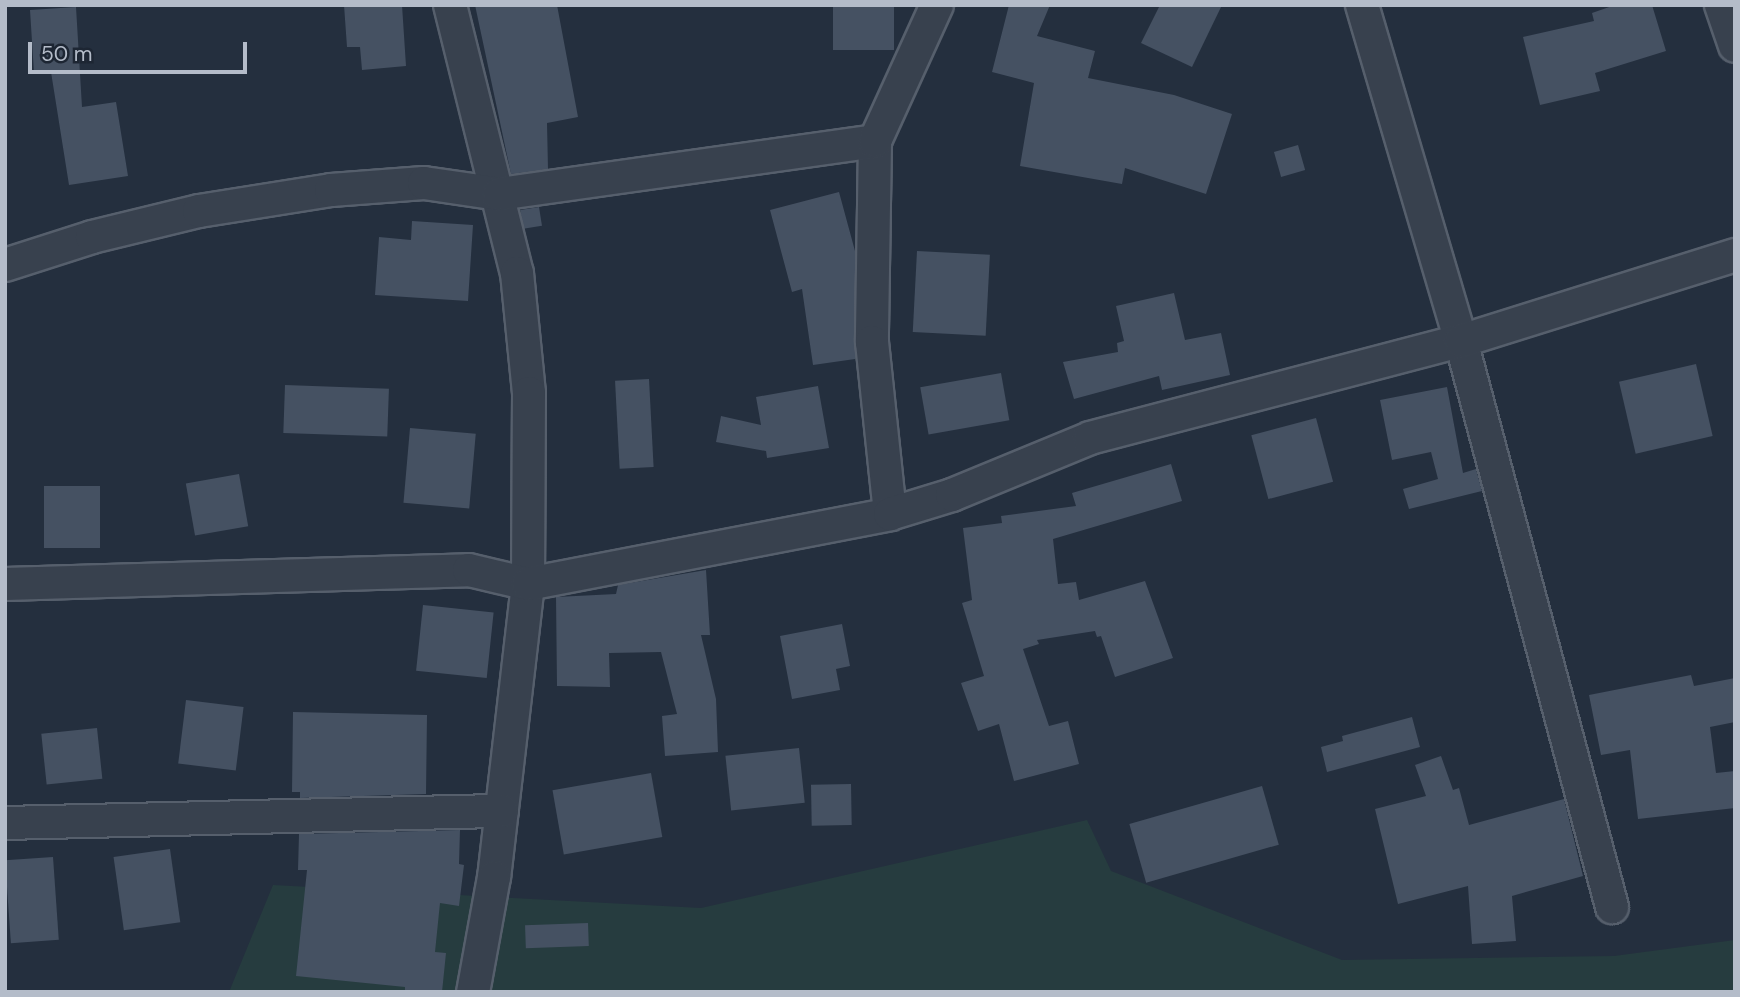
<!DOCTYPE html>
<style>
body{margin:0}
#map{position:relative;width:1740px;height:997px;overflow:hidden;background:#242f3e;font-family:"DM Sans",sans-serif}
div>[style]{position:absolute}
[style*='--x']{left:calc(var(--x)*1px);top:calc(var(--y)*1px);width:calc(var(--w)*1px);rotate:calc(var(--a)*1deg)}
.green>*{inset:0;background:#263c3f}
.building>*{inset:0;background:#455162;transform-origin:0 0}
.roads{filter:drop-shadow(2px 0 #565f6c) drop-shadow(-2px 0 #565f6c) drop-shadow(0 2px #565f6c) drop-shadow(0 -2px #565f6c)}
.minor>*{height:32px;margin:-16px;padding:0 16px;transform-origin:16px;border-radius:16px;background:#38414e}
span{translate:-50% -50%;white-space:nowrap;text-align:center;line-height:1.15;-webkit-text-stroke:5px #1d2633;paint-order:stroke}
.frame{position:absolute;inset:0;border:7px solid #b4bcc9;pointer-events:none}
.scale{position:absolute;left:28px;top:42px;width:219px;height:32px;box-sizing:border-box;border:4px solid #b4bcc9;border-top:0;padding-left:9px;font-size:21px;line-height:24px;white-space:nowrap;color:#b4bcc9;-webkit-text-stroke:5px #1d2633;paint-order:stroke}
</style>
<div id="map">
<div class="green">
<div style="clip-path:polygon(1087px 820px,1111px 871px,1342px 960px,1614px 956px,1735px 940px,1735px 992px,229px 992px,273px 885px,701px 908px)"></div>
</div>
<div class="building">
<div style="clip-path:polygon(344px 5px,402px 5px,406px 66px,362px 70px,360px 47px,347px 47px)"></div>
<div style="clip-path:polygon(475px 5px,557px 5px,578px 117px,547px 123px,548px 169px,511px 174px)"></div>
<div style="left:833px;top:5px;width:61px;height:45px"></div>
<div style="clip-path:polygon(1009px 5px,1050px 5px,1037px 36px,1095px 51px,1088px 78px,1174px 95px,1232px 114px,1206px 194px,1125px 168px,1122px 184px,1020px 166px,1034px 83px,992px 72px)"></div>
<div style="clip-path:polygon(1160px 5px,1222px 5px,1192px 67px,1141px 43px)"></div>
<div style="clip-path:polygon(1615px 5px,1652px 5px,1666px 51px,1595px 73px,1600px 91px,1540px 105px,1523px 37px,1594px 21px,1592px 13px)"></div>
<div style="clip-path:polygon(76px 7px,82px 107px,116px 102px,128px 176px,69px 185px,51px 72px,34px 73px,30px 10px)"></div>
<div style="left:1298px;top:145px;width:26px;height:25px;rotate:74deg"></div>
<div style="clip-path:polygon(839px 192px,855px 251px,855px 359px,813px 365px,802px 289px,792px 292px,770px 210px)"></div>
<div style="left:539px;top:207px;width:19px;height:19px;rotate:81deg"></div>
<div style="clip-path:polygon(412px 221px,473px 225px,468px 301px,375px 295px,379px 237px,411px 240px)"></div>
<div style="left:917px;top:251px;width:73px;height:81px;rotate:3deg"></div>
<div style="clip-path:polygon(1174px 293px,1185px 340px,1221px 333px,1230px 375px,1162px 390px,1159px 376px,1074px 399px,1063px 362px,1118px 352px,1117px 343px,1124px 341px,1116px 306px)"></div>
<div style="left:1696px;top:364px;width:74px;height:79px;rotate:77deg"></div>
<div style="left:1001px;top:373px;width:48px;height:82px;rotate:80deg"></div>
<div style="left:649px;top:379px;width:88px;height:34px;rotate:87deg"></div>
<div style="left:285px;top:385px;width:104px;height:48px;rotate:2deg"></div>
<div style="clip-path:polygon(818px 386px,829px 448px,767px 458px,766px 451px,716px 442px,721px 416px,761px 425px,756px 397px)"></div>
<div style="clip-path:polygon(1447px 387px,1463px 473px,1476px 469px,1482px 491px,1409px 509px,1403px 489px,1438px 479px,1431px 452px,1392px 460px,1380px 400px)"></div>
<div style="left:1316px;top:418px;width:66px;height:67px;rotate:75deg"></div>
<div style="left:410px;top:428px;width:66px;height:75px;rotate:5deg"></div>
<div style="clip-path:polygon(1171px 464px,1182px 501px,1053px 539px,1058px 584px,1076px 582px,1079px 600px,1145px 581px,1173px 658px,1115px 677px,1101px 636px,1097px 637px,1095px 631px,1037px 640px,1039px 644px,1023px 649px,1049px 726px,1068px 721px,1079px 764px,1014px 781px,999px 724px,978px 731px,961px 683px,984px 676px,962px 603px,972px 600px,963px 528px,1002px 523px,1001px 516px,1076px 506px,1072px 493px)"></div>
<div style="left:239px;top:474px;width:53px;height:54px;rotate:80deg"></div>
<div style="left:44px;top:486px;width:56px;height:62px"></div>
<div style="clip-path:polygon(706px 570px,710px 635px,701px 635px,716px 699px,718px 752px,665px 756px,662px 716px,677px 714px,661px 652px,609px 653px,610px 687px,557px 686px,556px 597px,616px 594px,618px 585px)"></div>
<div style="left:423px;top:605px;width:71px;height:66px;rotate:6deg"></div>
<div style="clip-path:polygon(842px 624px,850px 666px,836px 669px,840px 690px,792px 699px,780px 636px)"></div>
<div style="clip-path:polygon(1691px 675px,1694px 686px,1735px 678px,1735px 722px,1710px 727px,1716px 773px,1735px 771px,1735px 808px,1638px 819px,1630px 750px,1601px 755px,1589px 695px)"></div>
<div style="left:186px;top:700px;width:58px;height:64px;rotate:7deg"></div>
<div style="clip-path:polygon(293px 712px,427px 715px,426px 794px,300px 798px,300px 792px,292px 792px)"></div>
<div style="clip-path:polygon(1412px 717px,1420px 747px,1327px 772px,1321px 747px,1343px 741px,1342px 736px)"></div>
<div style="left:97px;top:728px;width:51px;height:56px;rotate:84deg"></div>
<div style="left:799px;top:748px;width:55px;height:74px;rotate:84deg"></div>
<div style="clip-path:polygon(1441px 756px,1453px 790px,1459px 788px,1469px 825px,1564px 799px,1583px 876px,1512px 896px,1516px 941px,1472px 944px,1468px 886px,1398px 904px,1375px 809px,1426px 796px,1415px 765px)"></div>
<div style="left:651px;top:773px;width:65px;height:100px;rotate:80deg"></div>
<div style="left:851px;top:784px;width:41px;height:40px;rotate:89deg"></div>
<div style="left:1262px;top:786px;width:61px;height:138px;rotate:74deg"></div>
<div style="clip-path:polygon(460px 830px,459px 864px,464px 865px,459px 906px,440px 903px,435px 952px,446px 953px,442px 992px,405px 992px,405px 987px,296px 976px,307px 870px,298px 870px,299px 834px)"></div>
<div style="left:170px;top:849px;width:74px;height:57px;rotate:82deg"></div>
<div style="left:53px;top:857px;width:83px;height:48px;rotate:86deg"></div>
<div style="left:588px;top:923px;width:23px;height:63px;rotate:88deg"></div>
</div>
<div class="roads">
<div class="minor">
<div style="--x:450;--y:5;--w:276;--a:76"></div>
<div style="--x:517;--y:273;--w:121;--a:84.3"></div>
<div style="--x:529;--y:393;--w:191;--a:90.3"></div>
<div style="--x:528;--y:584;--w:295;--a:96.6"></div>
<div style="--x:494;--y:877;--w:117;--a:100.3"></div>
<div style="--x:1362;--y:5;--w:350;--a:73.6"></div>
<div style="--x:1461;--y:341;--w:586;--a:75.06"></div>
<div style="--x:1721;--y:5;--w:43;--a:71.1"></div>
<div style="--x:875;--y:141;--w:201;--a:90.9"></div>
<div style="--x:872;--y:342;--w:173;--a:84"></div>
<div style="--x:5;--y:265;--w:91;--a:-17.8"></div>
<div style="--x:92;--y:237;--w:110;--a:-13.7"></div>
<div style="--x:199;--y:211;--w:134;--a:-9"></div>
<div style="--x:331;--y:190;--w:93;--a:-4.3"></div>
<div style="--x:424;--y:183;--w:76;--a:8.3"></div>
<div style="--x:499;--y:194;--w:380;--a:-8"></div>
<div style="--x:875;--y:141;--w:149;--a:-65.5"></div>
<div style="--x:5;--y:584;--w:464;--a:-1.7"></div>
<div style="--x:469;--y:570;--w:61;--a:13.3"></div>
<div style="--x:528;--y:584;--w:369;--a:-10.9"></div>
<div style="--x:890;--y:514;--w:65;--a:-17"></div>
<div style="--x:952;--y:495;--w:149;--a:-22.4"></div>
<div style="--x:1090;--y:438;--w:383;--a:-14.7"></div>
<div style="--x:1461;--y:341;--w:287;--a:-17.4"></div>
<div style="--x:5;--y:823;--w:497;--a:-1.4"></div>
</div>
</div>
<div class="frame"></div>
<div class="scale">50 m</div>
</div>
